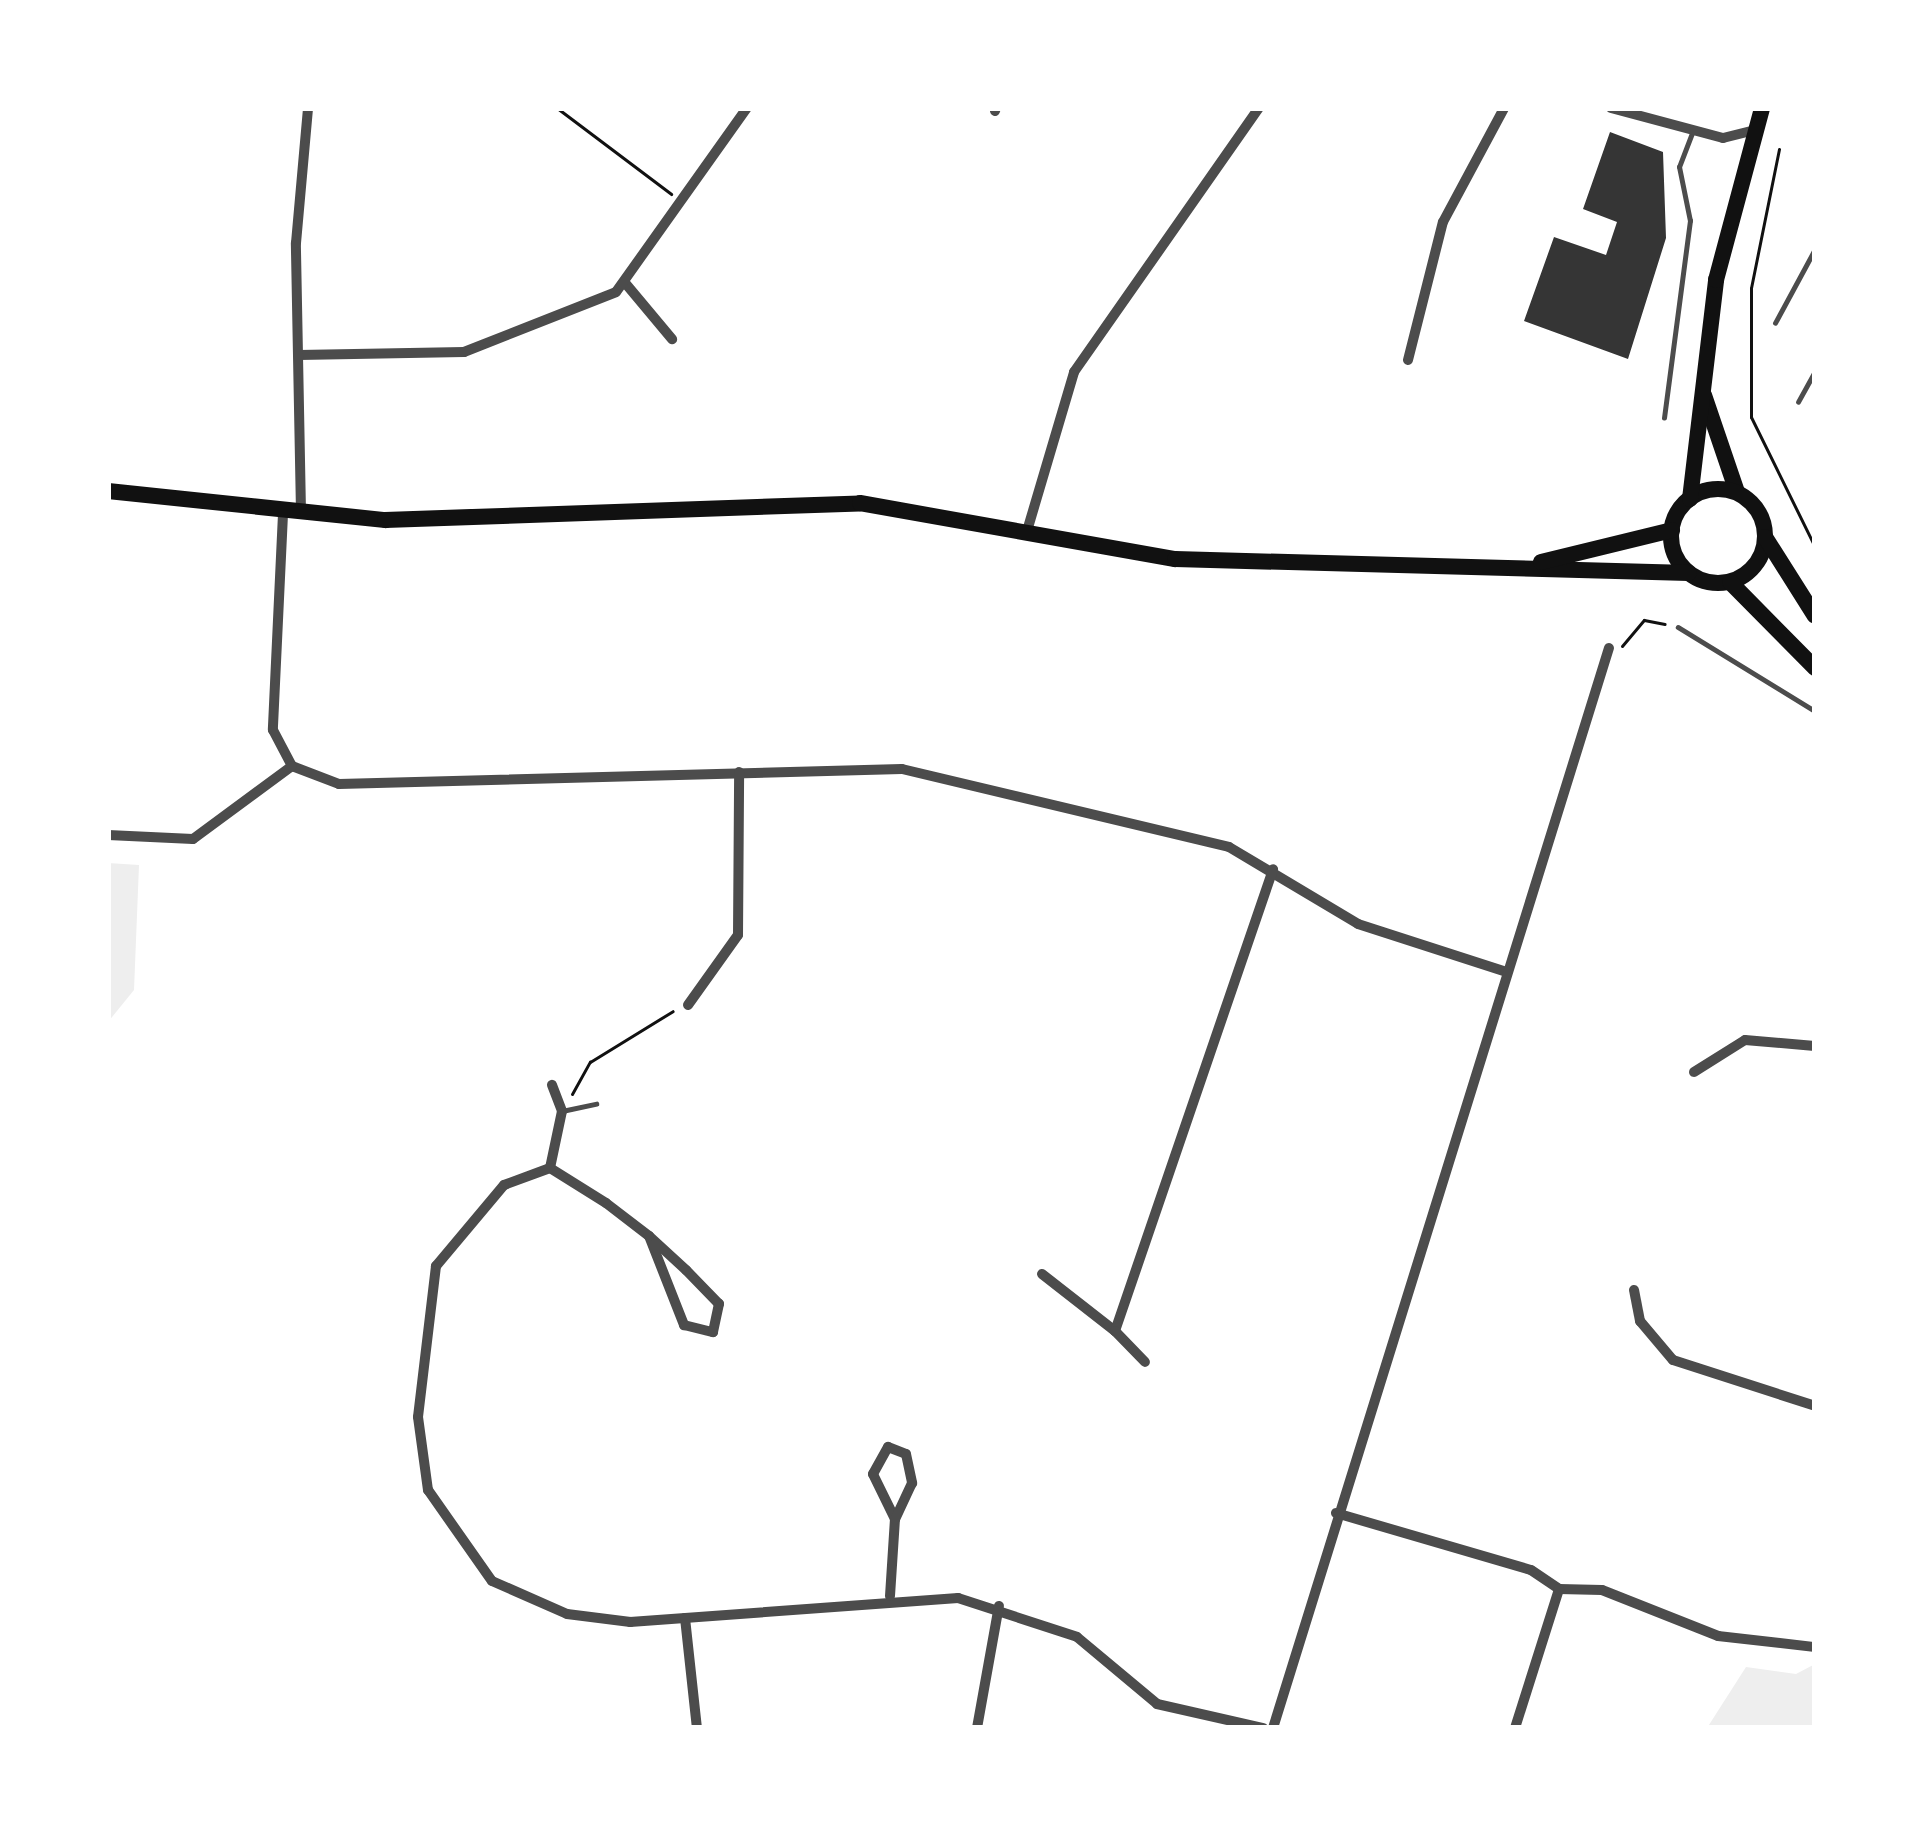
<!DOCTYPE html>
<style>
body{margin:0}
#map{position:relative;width:1923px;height:1836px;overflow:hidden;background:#fff;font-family:"Fira Sans Condensed",sans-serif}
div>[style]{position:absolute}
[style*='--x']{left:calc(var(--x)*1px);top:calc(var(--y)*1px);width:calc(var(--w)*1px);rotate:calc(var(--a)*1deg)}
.green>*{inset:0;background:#eee}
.building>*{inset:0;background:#353535}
.path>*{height:3px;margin:-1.5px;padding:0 1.5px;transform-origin:1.5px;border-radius:1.5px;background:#111}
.service>*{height:4.5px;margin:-2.25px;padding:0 2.25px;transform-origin:2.25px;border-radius:2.25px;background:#4c4c4c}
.minor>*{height:10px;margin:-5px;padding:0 5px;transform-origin:5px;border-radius:5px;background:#4c4c4c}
.primary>*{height:16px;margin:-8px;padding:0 8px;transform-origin:8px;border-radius:8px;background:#111}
.primary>.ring{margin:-8px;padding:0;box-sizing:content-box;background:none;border:16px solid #111;border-radius:50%}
span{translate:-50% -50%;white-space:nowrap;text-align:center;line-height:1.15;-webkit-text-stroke:12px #fff;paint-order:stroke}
.frame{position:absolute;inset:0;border:111px solid #fff;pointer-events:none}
</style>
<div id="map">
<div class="green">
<div style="clip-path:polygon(108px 863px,139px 865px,134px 990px,108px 1022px)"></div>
<div style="clip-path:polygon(1815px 1664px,1815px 1728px,1707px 1728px,1746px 1667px,1796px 1674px)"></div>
</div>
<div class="building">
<div style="clip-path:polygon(1610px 132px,1663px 152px,1666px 238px,1628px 359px,1524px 321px,1554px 237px,1606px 255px,1617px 222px,1583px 209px)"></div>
</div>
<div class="path">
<div style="--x:557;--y:108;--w:143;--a:37"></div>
<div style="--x:1779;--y:149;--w:142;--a:101.4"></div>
<div style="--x:1751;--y:288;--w:129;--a:90"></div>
<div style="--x:1751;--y:417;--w:145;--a:63.8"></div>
<div style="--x:1622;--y:646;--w:34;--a:-50"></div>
<div style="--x:1644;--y:620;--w:21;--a:11"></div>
<div style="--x:572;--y:1094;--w:37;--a:-61"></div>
<div style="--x:590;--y:1062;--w:97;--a:-31.6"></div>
</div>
<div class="service">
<div style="--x:1775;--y:323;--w:84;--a:-61.6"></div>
<div style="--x:1798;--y:402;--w:35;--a:-61"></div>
<div style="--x:1664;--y:418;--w:199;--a:-82.5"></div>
<div style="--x:1690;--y:221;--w:55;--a:-101.5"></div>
<div style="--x:1679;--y:167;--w:36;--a:-69"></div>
<div style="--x:1678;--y:627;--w:161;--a:31.5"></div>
<div style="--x:562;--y:1111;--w:35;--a:-12"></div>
</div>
<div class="minor">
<div style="--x:1611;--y:108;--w:116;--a:15"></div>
<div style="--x:1723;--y:138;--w:33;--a:-14"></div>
<div style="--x:995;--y:111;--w:3;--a:-72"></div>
<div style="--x:626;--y:284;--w:72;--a:50.1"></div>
<div style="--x:299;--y:355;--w:165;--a:-1"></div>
<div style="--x:464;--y:352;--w:163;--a:-21.5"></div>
<div style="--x:616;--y:292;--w:226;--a:-54.6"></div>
<div style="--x:1408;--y:360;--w:142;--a:-75.8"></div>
<div style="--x:1443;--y:222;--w:129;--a:-61.8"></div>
<div style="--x:301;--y:512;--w:269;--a:-91.1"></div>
<div style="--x:296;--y:243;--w:136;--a:-84.9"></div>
<div style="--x:283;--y:514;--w:216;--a:92.7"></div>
<div style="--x:273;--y:730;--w:41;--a:62.2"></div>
<div style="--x:292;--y:766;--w:50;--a:21"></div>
<div style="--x:339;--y:784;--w:563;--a:-1.53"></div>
<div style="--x:902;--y:769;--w:336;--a:13.4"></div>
<div style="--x:1229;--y:847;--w:150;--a:30.8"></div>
<div style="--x:1358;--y:924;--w:157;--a:17.9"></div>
<div style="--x:1027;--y:531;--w:166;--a:-73.5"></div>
<div style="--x:1074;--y:372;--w:322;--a:-55"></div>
<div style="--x:108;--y:835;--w:85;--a:2.7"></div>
<div style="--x:193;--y:839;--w:123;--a:-36.4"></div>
<div style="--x:688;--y:1005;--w:86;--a:-54.5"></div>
<div style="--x:738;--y:935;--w:163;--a:-89.6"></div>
<div style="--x:1694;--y:1072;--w:60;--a:-32.1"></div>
<div style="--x:1745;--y:1040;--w:70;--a:4.9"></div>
<div style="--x:550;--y:1168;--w:58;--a:-78.1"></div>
<div style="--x:562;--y:1111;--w:28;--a:-111"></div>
<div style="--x:649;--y:1236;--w:96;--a:68.5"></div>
<div style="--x:684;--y:1325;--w:30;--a:14"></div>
<div style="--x:713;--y:1332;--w:29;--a:-78"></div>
<div style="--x:719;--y:1304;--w:47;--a:-134.1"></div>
<div style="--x:686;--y:1270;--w:50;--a:-137.4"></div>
<div style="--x:649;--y:1236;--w:54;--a:-142.5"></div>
<div style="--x:606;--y:1203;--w:66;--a:-148"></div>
<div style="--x:550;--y:1168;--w:49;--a:159.7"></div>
<div style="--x:504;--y:1185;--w:106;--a:130"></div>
<div style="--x:436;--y:1266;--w:152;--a:96.8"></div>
<div style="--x:418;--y:1417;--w:74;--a:82.2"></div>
<div style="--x:428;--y:1490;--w:111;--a:54.9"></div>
<div style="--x:492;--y:1581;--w:82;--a:23.7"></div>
<div style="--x:567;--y:1614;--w:64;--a:7.2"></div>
<div style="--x:630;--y:1622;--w:329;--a:-4.2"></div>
<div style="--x:958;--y:1598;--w:125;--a:18.1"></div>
<div style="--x:1077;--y:1637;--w:104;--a:39.9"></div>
<div style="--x:1157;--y:1704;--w:109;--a:12.8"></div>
<div style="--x:1042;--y:1274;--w:93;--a:38"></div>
<div style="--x:1115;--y:1331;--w:488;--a:-71.1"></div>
<div style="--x:1634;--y:1290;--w:32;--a:79"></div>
<div style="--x:1640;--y:1321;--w:51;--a:49.8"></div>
<div style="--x:1673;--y:1360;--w:149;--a:17.9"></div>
<div style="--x:1115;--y:1331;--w:43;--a:45.9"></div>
<div style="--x:1336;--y:1513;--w:203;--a:16.3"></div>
<div style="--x:1531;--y:1570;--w:34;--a:34"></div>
<div style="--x:1559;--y:1589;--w:43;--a:1.3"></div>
<div style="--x:1602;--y:1590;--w:125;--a:21.6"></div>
<div style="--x:1718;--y:1636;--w:98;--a:6.5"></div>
<div style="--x:890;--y:1596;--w:77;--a:-86.3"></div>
<div style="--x:895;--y:1519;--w:50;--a:-116.1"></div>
<div style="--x:873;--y:1474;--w:31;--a:-61"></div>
<div style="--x:888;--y:1447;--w:19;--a:21"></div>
<div style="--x:906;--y:1454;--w:30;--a:78"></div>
<div style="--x:912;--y:1483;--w:40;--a:115"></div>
<div style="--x:685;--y:1618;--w:111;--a:83.8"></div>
<div style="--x:977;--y:1728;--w:124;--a:-79.8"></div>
<div style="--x:1273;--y:1728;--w:1131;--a:-72.72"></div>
<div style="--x:1515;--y:1728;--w:146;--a:-72.4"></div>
</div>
<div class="primary">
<div style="--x:1704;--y:395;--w:102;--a:71.2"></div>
<div class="ring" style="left:1671px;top:489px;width:78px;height:78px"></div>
<div style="--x:108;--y:491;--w:279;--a:6"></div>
<div style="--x:385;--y:520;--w:475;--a:-2"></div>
<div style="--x:860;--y:503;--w:320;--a:10.1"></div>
<div style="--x:1175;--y:559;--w:514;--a:1.56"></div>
<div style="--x:1690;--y:499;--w:221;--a:-83.2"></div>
<div style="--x:1716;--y:280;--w:178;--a:-75"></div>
<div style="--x:1765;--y:537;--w:93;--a:57.7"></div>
<div style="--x:1541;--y:562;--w:135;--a:-13.7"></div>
<div style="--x:1730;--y:582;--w:121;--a:45.3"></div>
</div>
<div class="frame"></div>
</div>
